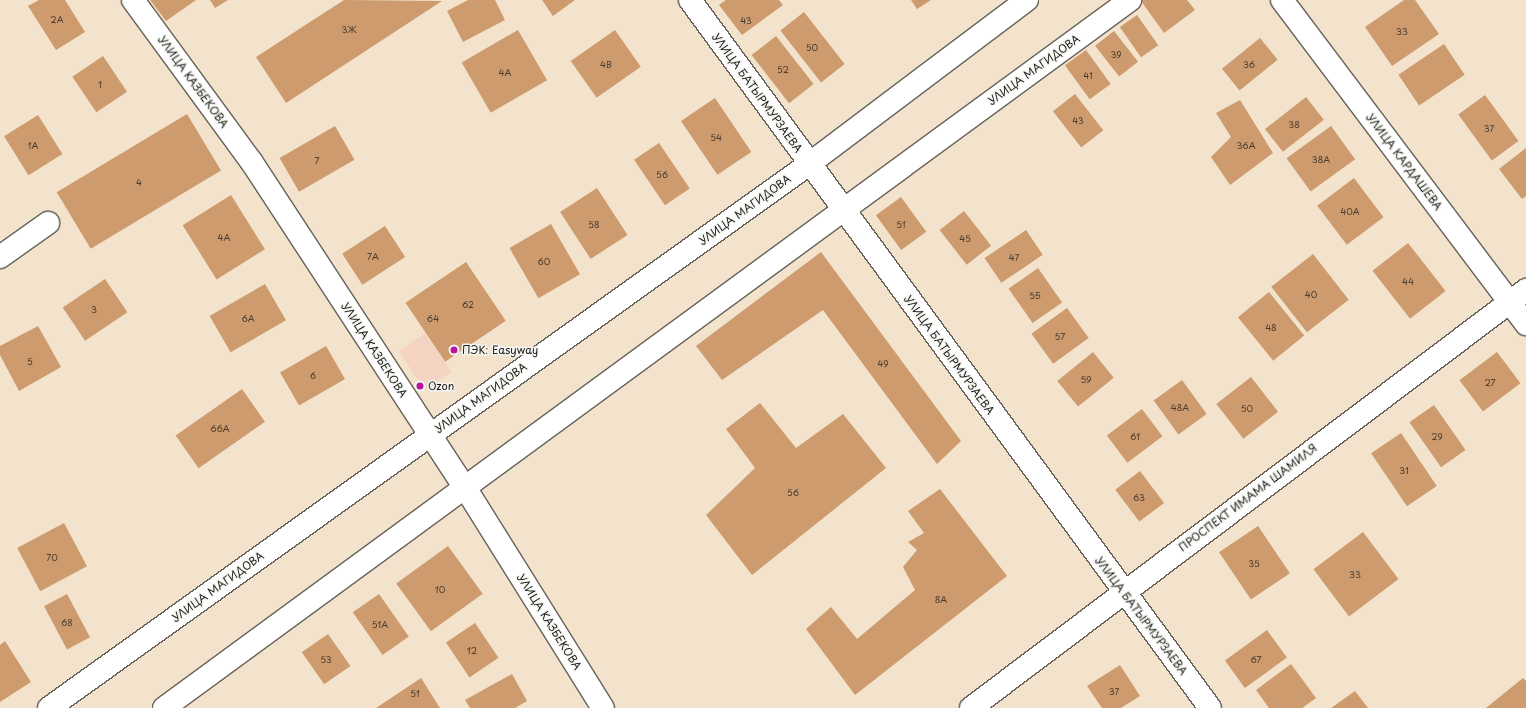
<!DOCTYPE html>
<meta charset="utf-8">
<style>
body{margin:0}
#map{position:relative;width:1526px;height:708px;overflow:hidden;background:#f3e3cc;font-family:"Playpen Sans",sans-serif}
div>[style]{position:absolute}
[style*='--x']{left:calc(var(--x)*1px);top:calc(var(--y)*1px);width:calc(var(--w)*1px);rotate:calc(var(--a)*1deg)}
.built>*{inset:0;background:#f5d3c2;transform-origin:0 0}
.building>*{inset:0;background:#cd9b6d;transform-origin:0 0}
.roads{filter:drop-shadow(1px 0 #67625a) drop-shadow(-1px 0 #67625a) drop-shadow(0 1px #67625a) drop-shadow(0 -1px #67625a)}
.minor>*{height:22px;margin:-11px;padding:0 11px;transform-origin:11px;border-radius:11px;background:#fff}
.major>*{height:22px;margin:-11px;padding:0 11px;transform-origin:11px;border-radius:11px;background:#fff}
.dots>*{width:11px;height:11px;translate:-50% -50%;box-sizing:border-box;border:2px solid #f6f6f2;border-radius:50%}
span{translate:-50% -50%;white-space:nowrap;text-align:center;line-height:1.15;-webkit-text-stroke:3px #f6f6f2;paint-order:stroke}
.number-label{font-size:9px;color:#483c30}
.number-label span{-webkit-text-stroke-width:0}
.street-label{font-size:11px;color:#1c1c1c}
.poi-label{font-size:11px;color:#1c1c1c}
.left{translate:0 -50%;text-align:left}
</style>
<div id="map">
<div class="built">
<div style="left:425px;top:333px;width:47px;height:32px;rotate:56deg"></div>
</div>
<div class="building">
<div style="clip-path:polygon(39px 0,65px 0,85px 32px,56px 50px,28px 6px)"></div>
<div style="clip-path:polygon(150px 0,196px 0,166px 21px)"></div>
<div style="clip-path:polygon(210px 0,228px 0,215px 8px)"></div>
<div style="clip-path:polygon(344px 0,442px 1px,286px 103px,256px 57px)"></div>
<div style="clip-path:polygon(468px 0,495px 0,505px 20px,463px 42px,447px 11px)"></div>
<div style="clip-path:polygon(542px 0,575px 0,553px 16px)"></div>
<div style="clip-path:polygon(726px 0,779px 0,783px 5px,742px 35px,719px 5px)"></div>
<div style="clip-path:polygon(911px 0,931px 0,917px 9px)"></div>
<div style="clip-path:polygon(1142px 0,1187px 0,1195px 10px,1164px 33px,1141px 1px)"></div>
<div style="clip-path:polygon(1404px 0,1415px 0,1439px 34px,1392px 66px,1365px 27px)"></div>
<div style="left:804px;top:12px;width:66px;height:30px;rotate:52deg"></div>
<div style="left:1137px;top:15px;width:37px;height:21px;rotate:55deg"></div>
<div style="left:518px;top:30px;width:58px;height:65px;rotate:60deg"></div>
<div style="left:615px;top:30px;width:45px;height:54px;rotate:55deg"></div>
<div style="left:1114px;top:31px;width:39px;height:24px;rotate:52deg"></div>
<div style="left:776px;top:36px;width:61px;height:31px;rotate:52deg"></div>
<div style="left:1260px;top:38px;width:28px;height:49px;rotate:51deg"></div>
<div style="left:1444px;top:44px;width:37px;height:55px;rotate:56deg"></div>
<div style="left:1086px;top:50px;width:42px;height:26px;rotate:54deg"></div>
<div style="left:103px;top:56px;width:43px;height:37px;rotate:56deg"></div>
<div style="left:1075px;top:94px;width:46px;height:28px;rotate:52deg"></div>
<div style="left:1485px;top:95px;width:57px;height:33px;rotate:54deg"></div>
<div style="left:1306px;top:97px;width:29px;height:52px;rotate:52deg"></div>
<div style="left:715px;top:98px;width:65px;height:41px;rotate:56deg"></div>
<div style="clip-path:polygon(1240px 100px,1273px 153px,1230px 185px,1211px 157px,1231px 137px,1216px 113px)"></div>
<div style="left:187px;top:114px;width:66px;height:152px;rotate:59deg"></div>
<div style="left:38px;top:115px;width:46px;height:40px;rotate:58deg"></div>
<div style="left:335px;top:126px;width:39px;height:64px;rotate:60deg"></div>
<div style="left:1331px;top:126px;width:41px;height:55px;rotate:54deg"></div>
<div style="left:659px;top:143px;width:55px;height:30px;rotate:56deg"></div>
<div style="clip-path:polygon(1526px 148px,1526px 196px,1522px 199px,1499px 169px)"></div>
<div style="left:1354px;top:178px;width:49px;height:46px;rotate:53deg"></div>
<div style="left:597px;top:188px;width:56px;height:44px;rotate:57deg"></div>
<div style="left:231px;top:195px;width:64px;height:57px;rotate:58deg"></div>
<div style="left:901px;top:197px;width:43px;height:31px;rotate:54deg"></div>
<div style="left:964px;top:211px;width:44px;height:31px;rotate:52deg"></div>
<div style="left:551px;top:224px;width:58px;height:48px;rotate:60deg"></div>
<div style="left:385px;top:226px;width:37px;height:51px;rotate:57deg"></div>
<div style="left:1026px;top:230px;width:30px;height:50px;rotate:56deg"></div>
<div style="left:1408px;top:243px;width:61px;height:45px;rotate:52deg"></div>
<div style="clip-path:polygon(821px 252px,961px 441px,937px 464px,823px 310px,722px 380px,696px 346px)"></div>
<div style="left:1313px;top:254px;width:58px;height:53px;rotate:52deg"></div>
<div style="left:466px;top:262px;width:71px;height:73px;rotate:56deg"></div>
<div style="left:1038px;top:268px;width:42px;height:36px;rotate:55deg"></div>
<div style="left:105px;top:279px;width:40px;height:51px;rotate:56deg"></div>
<div style="left:265px;top:284px;width:42px;height:64px;rotate:60deg"></div>
<div style="left:1269px;top:292px;width:56px;height:40px;rotate:51deg"></div>
<div style="left:1067px;top:308px;width:37px;height:44px;rotate:54deg"></div>
<div style="clip-path:polygon(38px 326px,61px 367px,19px 391px,0 355px,0 346px)"></div>
<div style="left:326px;top:346px;width:38px;height:53px;rotate:60deg"></div>
<div style="left:1093px;top:352px;width:33px;height:46px;rotate:51deg"></div>
<div style="left:1497px;top:352px;width:39px;height:47px;rotate:53deg"></div>
<div style="left:1251px;top:377px;width:44px;height:44px;rotate:52deg"></div>
<div style="left:1182px;top:380px;width:42px;height:35px;rotate:54deg"></div>
<div style="left:242px;top:389px;width:40px;height:81px;rotate:55deg"></div>
<div style="clip-path:polygon(760px 403px,796px 448px,843px 414px,886px 468px,752px 575px,706px 515px,755px 468px,726px 429px)"></div>
<div style="left:1434px;top:405px;width:55px;height:30px;rotate:55deg"></div>
<div style="left:1142px;top:409px;width:34px;height:44px;rotate:53deg"></div>
<div style="left:1401px;top:433px;width:64px;height:36px;rotate:56deg"></div>
<div style="left:1140px;top:471px;width:40px;height:31px;rotate:53deg"></div>
<div style="clip-path:polygon(940px 489px,1007px 576px,855px 695px,806px 629px,831px 607px,857px 639px,915px 590px,903px 567px,917px 550px,908px 542px,924px 533px,908px 511px)"></div>
<div style="left:64px;top:523px;width:49px;height:53px;rotate:62deg"></div>
<div style="left:1258px;top:526px;width:57px;height:47px;rotate:56deg"></div>
<div style="left:1363px;top:532px;width:59px;height:62px;rotate:53deg"></div>
<div style="left:448px;top:546px;width:59px;height:64px;rotate:54deg"></div>
<div style="left:67px;top:594px;width:49px;height:26px;rotate:62deg"></div>
<div style="left:379px;top:594px;width:52px;height:32px;rotate:55deg"></div>
<div style="left:475px;top:623px;width:42px;height:35px;rotate:56deg"></div>
<div style="left:1267px;top:630px;width:34px;height:52px;rotate:54deg"></div>
<div style="left:328px;top:634px;width:39px;height:32px;rotate:55deg"></div>
<div style="clip-path:polygon(5px 641px,31px 682px,0 702px,0 645px)"></div>
<div style="clip-path:polygon(1291px 664px,1316px 698px,1302px 708px,1269px 708px,1256px 690px)"></div>
<div style="clip-path:polygon(1120px 665px,1140px 696px,1121px 708px,1102px 708px,1087px 686px)"></div>
<div style="clip-path:polygon(512px 674px,527px 701px,515px 708px,470px 708px,465px 700px)"></div>
<div style="clip-path:polygon(421px 678px,440px 708px,376px 708px)"></div>
<div style="clip-path:polygon(1523px 678px,1526px 681px,1526px 708px,1486px 708px)"></div>
<div style="clip-path:polygon(1355px 691px,1368px 708px,1331px 708px)"></div>
</div>
<div class="roads">
<div class="minor">
<div style="--x:133;--y:0;--w:200;--a:53.8"></div>
<div style="--x:251;--y:161;--w:392;--a:56.8"></div>
<div style="--x:466;--y:489;--w:258;--a:58"></div>
<div style="--x:690;--y:0;--w:878;--a:53.7"></div>
<div style="--x:1282;--y:0;--w:406;--a:53"></div>
<div style="--x:0;--y:257;--w:59;--a:-35.3"></div>
</div>
<div class="major">
<div style="--x:49;--y:708;--w:935;--a:-35.59"></div>
<div style="--x:809;--y:164;--w:273;--a:-37"></div>
<div style="--x:164;--y:708;--w:1198;--a:-36.24"></div>
<div style="--x:971;--y:708;--w:695;--a:-36.99"></div>
</div>
</div>
<div class="dots">
<div style="left:454px;top:350px;background:#b5179e"></div>
<div style="left:420px;top:386px;background:#b5179e"></div>
</div>
<div class="number-label">
<span style="left:57px;top:19px">2А</span>
<span style="left:746px;top:20px">43</span>
<span style="left:349px;top:29px">3Ж</span>
<span style="left:1402px;top:31px">33</span>
<span style="left:812px;top:47px">50</span>
<span style="left:1116px;top:54px">39</span>
<span style="left:606px;top:64px">4В</span>
<span style="left:1249px;top:64px">36</span>
<span style="left:783px;top:69px">52</span>
<span style="left:505px;top:72px">4А</span>
<span style="left:1088px;top:75px">41</span>
<span style="left:100px;top:84px">1</span>
<span style="left:1078px;top:120px">43</span>
<span style="left:1294px;top:124px">38</span>
<span style="left:1489px;top:128px">37</span>
<span style="left:716px;top:137px">54</span>
<span style="left:33px;top:145px">1А</span>
<span style="left:1246px;top:145px">36А</span>
<span style="left:1321px;top:159px">38А</span>
<span style="left:317px;top:160px">7</span>
<span style="left:662px;top:174px">56</span>
<span style="left:139px;top:182px">4</span>
<span style="left:1350px;top:211px">40А</span>
<span style="left:594px;top:224px">58</span>
<span style="left:901px;top:224px">51</span>
<span style="left:224px;top:237px">4А</span>
<span style="left:965px;top:238px">45</span>
<span style="left:373px;top:256px">7А</span>
<span style="left:1014px;top:257px">47</span>
<span style="left:544px;top:261px">60</span>
<span style="left:1408px;top:281px">44</span>
<span style="left:1311px;top:294px">40</span>
<span style="left:1035px;top:295px">55</span>
<span style="left:468px;top:304px">62</span>
<span style="left:94px;top:309px">3</span>
<span style="left:248px;top:318px">6А</span>
<span style="left:433px;top:318px">64</span>
<span style="left:1271px;top:327px">48</span>
<span style="left:1060px;top:336px">57</span>
<span style="left:30px;top:361px">5</span>
<span style="left:883px;top:363px">49</span>
<span style="left:313px;top:375px">6</span>
<span style="left:1086px;top:379px">59</span>
<span style="left:1490px;top:382px">27</span>
<span style="left:1180px;top:407px">48А</span>
<span style="left:1247px;top:408px">50</span>
<span style="left:220px;top:428px">66А</span>
<span style="left:1135px;top:436px">61</span>
<span style="left:1437px;top:436px">29</span>
<span style="left:1404px;top:470px">31</span>
<span style="left:793px;top:492px">56</span>
<span style="left:1139px;top:497px">63</span>
<span style="left:52px;top:557px">70</span>
<span style="left:1254px;top:563px">35</span>
<span style="left:1355px;top:574px">33</span>
<span style="left:440px;top:589px">10</span>
<span style="left:941px;top:599px">8А</span>
<span style="left:67px;top:622px">68</span>
<span style="left:380px;top:624px">51А</span>
<span style="left:472px;top:650px">12</span>
<span style="left:326px;top:659px">53</span>
<span style="left:1256px;top:659px">67</span>
<span style="left:1114px;top:691px">37</span>
<span style="left:415px;top:693px">51</span>
</div>
<div class="street-label">
<span style="left:1034px;top:70px;rotate:-36deg">УЛИЦА МАГИДОВА</span>
<span style="left:193px;top:82px;rotate:54deg">УЛИЦА КАЗБЕКОВА</span>
<span style="left:757px;top:93px;rotate:54deg">УЛИЦА БАТЫРМУРЗАЕВА</span>
<span style="left:1404px;top:162px;rotate:53deg">УЛИЦА КАРДАШЕВА</span>
<span style="left:745px;top:210px;rotate:-36deg">УЛИЦА МАГИДОВА</span>
<span style="left:374px;top:350px;rotate:57deg">УЛИЦА КАЗБЕКОВА</span>
<span style="left:949px;top:355px;rotate:54deg">УЛИЦА БАТЫРМУРЗАЕВА</span>
<span style="left:481px;top:398px;rotate:-36deg">УЛИЦА МАГИДОВА</span>
<span style="left:1248px;top:498px;rotate:-37deg">ПРОСПЕКТ ИМАМА ШАМИЛЯ</span>
<span style="left:218px;top:587px;rotate:-36deg">УЛИЦА МАГИДОВА</span>
<span style="left:1141px;top:616px;rotate:53deg">УЛИЦА БАТЫРМУРЗАЕВА</span>
<span style="left:549px;top:622px;rotate:58deg">УЛИЦА КАЗБЕКОВА</span>
</div>
<div class="poi-label">
<span class="left" style="left:462px;top:350px">ПЭК: Easyway</span>
<span class="left" style="left:428px;top:386px">Ozon</span>
</div>
</div>
